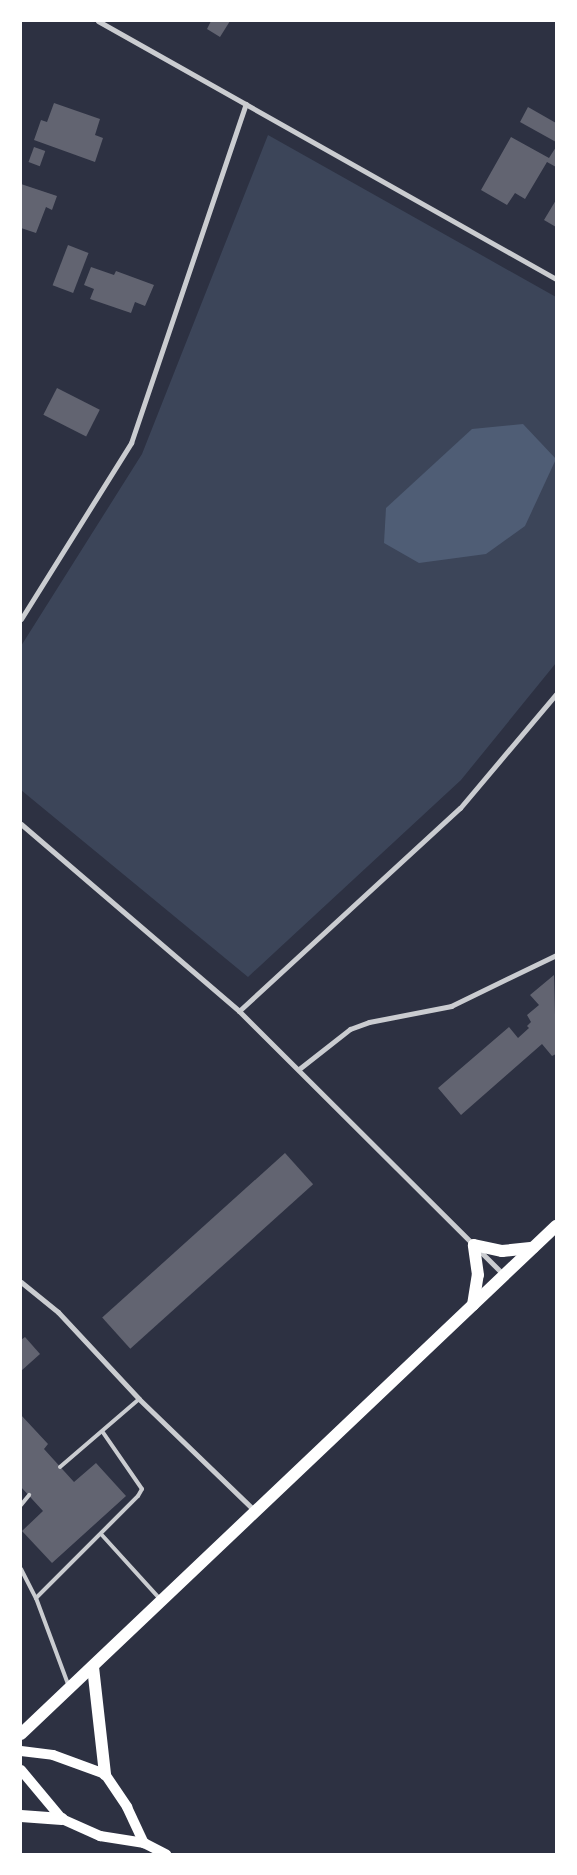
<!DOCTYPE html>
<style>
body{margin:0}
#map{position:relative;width:577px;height:1875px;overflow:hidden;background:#2d3142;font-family:"Space Grotesk",sans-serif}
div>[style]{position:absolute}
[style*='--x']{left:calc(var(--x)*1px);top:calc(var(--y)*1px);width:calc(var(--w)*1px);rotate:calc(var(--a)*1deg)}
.green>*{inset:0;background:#3c4559}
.water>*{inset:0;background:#4f5d75}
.building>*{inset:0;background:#626471;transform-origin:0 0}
.service>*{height:4px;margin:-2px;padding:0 2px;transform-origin:2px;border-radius:2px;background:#caccd0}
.minor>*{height:5px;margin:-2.5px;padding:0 2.5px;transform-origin:2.5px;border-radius:2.5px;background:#caccd0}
.secondary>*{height:10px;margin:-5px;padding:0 5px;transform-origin:5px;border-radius:5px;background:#fff}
.primary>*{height:12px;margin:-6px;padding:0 6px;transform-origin:6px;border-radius:6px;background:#fff}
span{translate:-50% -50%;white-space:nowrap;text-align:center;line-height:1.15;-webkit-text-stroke:5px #fff;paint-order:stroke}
.frame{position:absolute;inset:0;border:22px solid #fff;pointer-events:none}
</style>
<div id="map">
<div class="green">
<div style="clip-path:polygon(268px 135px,556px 297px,556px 663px,461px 780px,248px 977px,21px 790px,21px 646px,142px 454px)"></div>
</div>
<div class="water">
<div style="clip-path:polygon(523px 424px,556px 459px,525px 526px,486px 554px,419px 563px,384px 543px,386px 508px,472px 429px)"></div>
</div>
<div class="building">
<div style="clip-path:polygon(211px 21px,230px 21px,220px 37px,207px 29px)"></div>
<div style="clip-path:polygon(54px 103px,100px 119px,95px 135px,103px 138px,95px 162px,34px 140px,41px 120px,47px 122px)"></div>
<div style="clip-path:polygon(528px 107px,556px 123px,556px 142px,520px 122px)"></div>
<div style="clip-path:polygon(511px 137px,549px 158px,556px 147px,556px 167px,547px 162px,525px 199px,515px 193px,507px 205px,481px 190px)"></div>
<div style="left:34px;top:147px;width:12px;height:16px;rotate:20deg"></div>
<div style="clip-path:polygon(21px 184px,57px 196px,52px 210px,46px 207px,36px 233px,21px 228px)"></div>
<div style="clip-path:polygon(556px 200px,556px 227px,544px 220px)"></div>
<div style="left:68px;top:245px;width:22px;height:43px;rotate:21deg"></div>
<div style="clip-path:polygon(91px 267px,114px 275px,116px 271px,154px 285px,145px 306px,135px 302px,131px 313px,90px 299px,94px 289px,84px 285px)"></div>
<div style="left:57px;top:388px;width:48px;height:30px;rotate:27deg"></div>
<div style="clip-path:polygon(554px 975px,556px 1054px,552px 1056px,542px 1044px,461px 1115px,438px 1088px,509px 1027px,518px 1038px,529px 1028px,527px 1026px,531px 1022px,527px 1015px,539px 1005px,530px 995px)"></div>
<div style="left:285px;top:1153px;width:42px;height:246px;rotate:48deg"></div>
<div style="clip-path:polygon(25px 1337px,40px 1354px,21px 1371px,21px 1340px)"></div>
<div style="clip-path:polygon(21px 1415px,48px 1444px,44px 1449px,74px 1482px,96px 1463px,126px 1496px,52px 1563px,22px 1531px,43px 1511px,21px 1487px)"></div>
</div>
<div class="service">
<div style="--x:60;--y:1467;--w:104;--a:-40.7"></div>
<div style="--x:21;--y:1505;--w:13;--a:-51"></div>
<div style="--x:101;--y:1534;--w:88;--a:47.8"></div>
<div style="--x:21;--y:1569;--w:33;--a:63"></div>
<div style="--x:36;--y:1598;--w:92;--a:69.6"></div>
<div style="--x:36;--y:1598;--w:144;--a:-45"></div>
<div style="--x:138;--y:1496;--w:8;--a:-60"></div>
<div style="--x:142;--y:1489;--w:70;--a:-124.6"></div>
</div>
<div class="minor">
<div style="--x:98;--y:21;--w:526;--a:29.39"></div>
<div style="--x:21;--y:619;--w:208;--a:-58"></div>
<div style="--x:131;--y:443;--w:358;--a:-71.3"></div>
<div style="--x:21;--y:824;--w:287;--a:40.6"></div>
<div style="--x:239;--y:1011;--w:374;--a:44.9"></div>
<div style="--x:239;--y:1011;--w:300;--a:-42.6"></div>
<div style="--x:460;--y:808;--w:149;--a:-49.9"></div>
<div style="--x:299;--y:1069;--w:65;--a:-38.1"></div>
<div style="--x:350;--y:1029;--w:20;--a:-20"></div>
<div style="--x:369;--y:1022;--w:84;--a:-11"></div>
<div style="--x:451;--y:1006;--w:117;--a:-25.9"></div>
<div style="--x:21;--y:1282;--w:48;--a:39"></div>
<div style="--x:58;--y:1312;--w:119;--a:47"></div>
<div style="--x:139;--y:1399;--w:161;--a:44"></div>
</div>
<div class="secondary">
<div style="--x:21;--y:1751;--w:32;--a:7"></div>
<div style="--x:53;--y:1755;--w:55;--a:20.1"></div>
<div style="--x:105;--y:1774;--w:40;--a:56"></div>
<div style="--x:127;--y:1807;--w:40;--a:65"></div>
<div style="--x:21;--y:1770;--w:64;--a:50.1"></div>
<div style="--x:62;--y:1819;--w:42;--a:24.1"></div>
<div style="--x:100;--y:1836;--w:45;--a:9"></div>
<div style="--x:144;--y:1843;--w:25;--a:27"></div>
</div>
<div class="primary">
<div style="--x:473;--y:1305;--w:30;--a:-81"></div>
<div style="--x:478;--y:1275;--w:30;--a:-98"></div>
<div style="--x:474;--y:1245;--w:29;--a:12"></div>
<div style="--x:502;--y:1251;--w:31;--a:-6"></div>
<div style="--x:93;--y:1667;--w:108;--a:83.6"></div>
<div style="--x:21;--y:1734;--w:738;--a:-43.52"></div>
<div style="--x:21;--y:1816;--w:41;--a:4.2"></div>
</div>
<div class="frame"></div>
</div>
